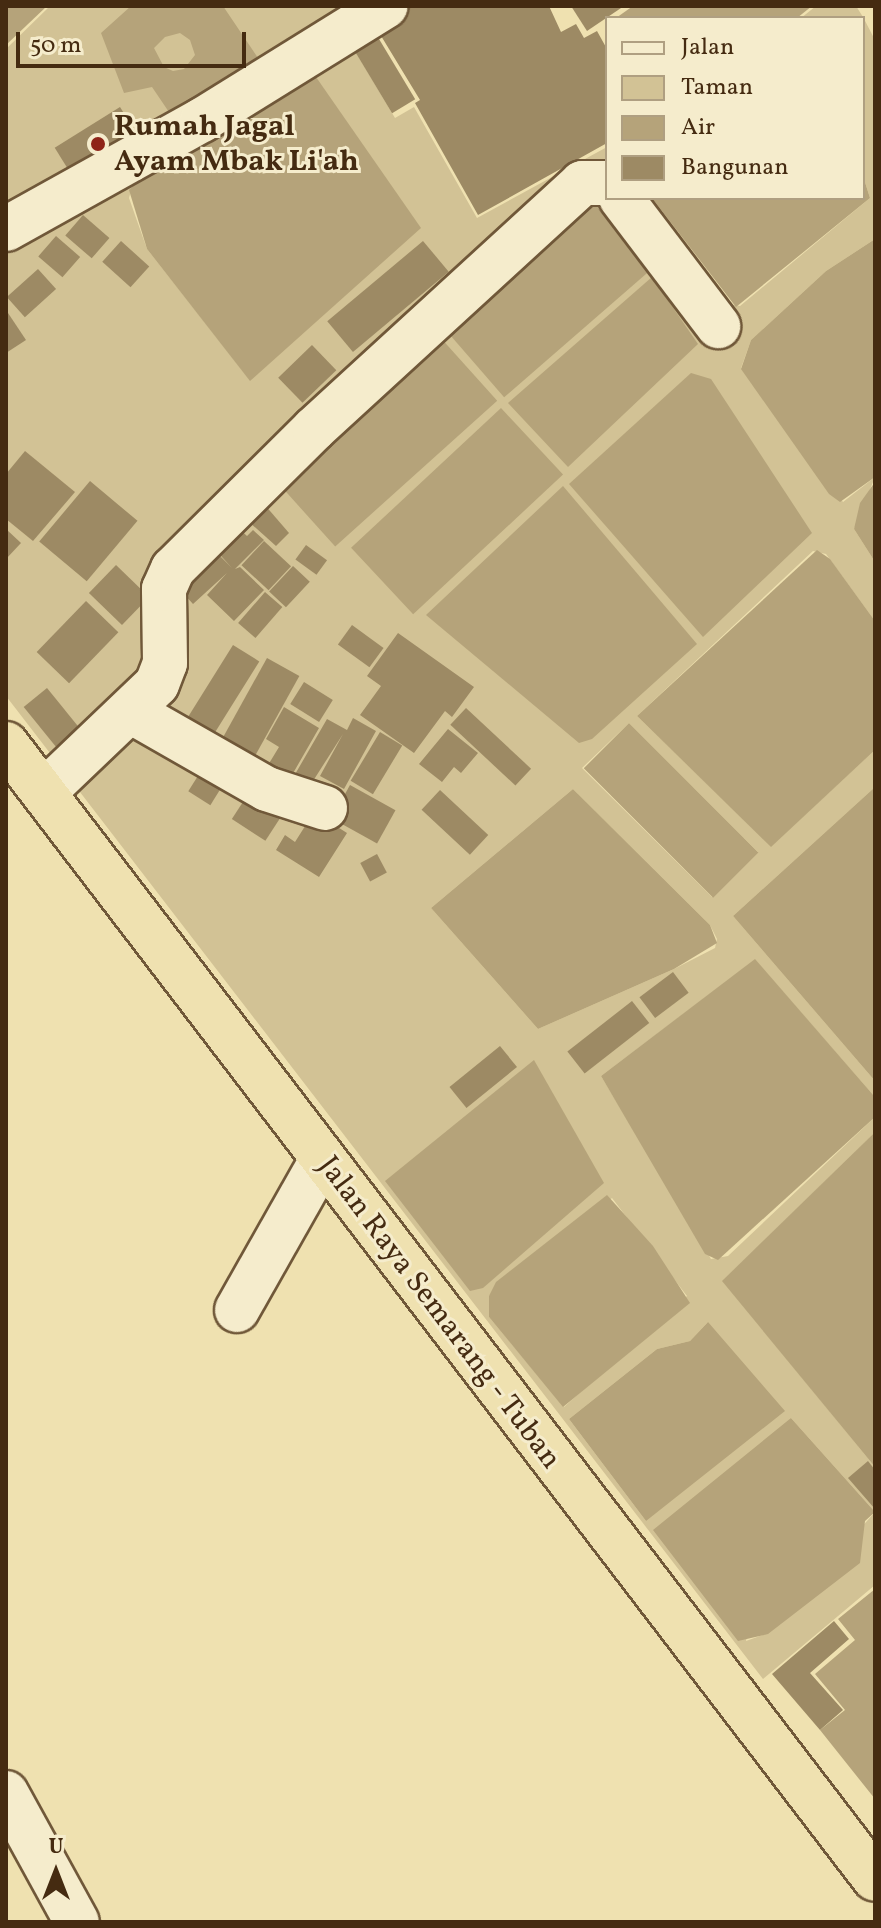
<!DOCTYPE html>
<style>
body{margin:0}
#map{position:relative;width:881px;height:1928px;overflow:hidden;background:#efe1b0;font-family:Vollkorn,serif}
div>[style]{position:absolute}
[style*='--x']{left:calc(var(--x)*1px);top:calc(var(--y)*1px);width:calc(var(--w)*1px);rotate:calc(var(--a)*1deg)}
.green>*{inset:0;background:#d2c295}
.water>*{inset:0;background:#b5a37a;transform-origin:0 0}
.building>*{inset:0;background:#9d8a64;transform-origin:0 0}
.roads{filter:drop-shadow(2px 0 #705839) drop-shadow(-2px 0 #705839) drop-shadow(0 2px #705839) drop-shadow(0 -2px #705839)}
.minor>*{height:44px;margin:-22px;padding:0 22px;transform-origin:22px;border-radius:22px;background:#f5eccc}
.highway>*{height:44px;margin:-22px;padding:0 22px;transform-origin:22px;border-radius:22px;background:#efe1b0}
.dots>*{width:22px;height:22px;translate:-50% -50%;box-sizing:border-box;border:4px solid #f5eccc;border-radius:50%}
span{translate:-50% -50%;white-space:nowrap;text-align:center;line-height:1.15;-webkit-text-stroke:6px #f5eccc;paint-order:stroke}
.poi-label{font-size:30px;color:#452b11;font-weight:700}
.left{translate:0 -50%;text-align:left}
.street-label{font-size:30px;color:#452b11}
.frame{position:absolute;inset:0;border:8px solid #452b11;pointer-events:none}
.legend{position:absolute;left:605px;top:16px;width:260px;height:184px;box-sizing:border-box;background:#f5eccc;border:2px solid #af9f81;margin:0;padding:10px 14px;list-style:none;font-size:24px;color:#452b11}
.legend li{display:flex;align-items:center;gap:16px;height:40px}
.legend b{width:40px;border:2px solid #af9f81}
.north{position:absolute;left:16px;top:1832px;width:80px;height:80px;-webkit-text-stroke:6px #f5eccc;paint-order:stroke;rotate:0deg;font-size:22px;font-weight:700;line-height:32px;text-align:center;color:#452b11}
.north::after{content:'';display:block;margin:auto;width:28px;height:36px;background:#452b11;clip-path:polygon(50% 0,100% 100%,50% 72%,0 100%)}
.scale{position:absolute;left:16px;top:32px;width:230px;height:36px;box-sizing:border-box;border:4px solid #452b11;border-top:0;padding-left:10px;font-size:24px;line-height:28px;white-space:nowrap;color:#452b11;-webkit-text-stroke:6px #f5eccc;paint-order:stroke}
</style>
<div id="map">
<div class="green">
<div style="clip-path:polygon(evenodd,50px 6px,394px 6px,346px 36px,395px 118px,414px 107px,477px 218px,607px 147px,607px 192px,613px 198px,652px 198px,729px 304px,740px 306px,870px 198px,863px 176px,863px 18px,801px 18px,816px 6px,856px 6px,863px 17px,875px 40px,875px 239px,826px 271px,751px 340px,741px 368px,843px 502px,875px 477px,854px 529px,875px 562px,875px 621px,826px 554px,813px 551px,637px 716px,771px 846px,875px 750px,875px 787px,733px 916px,875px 1081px,875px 1097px,755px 960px,601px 1076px,711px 1259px,728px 1256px,875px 1117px,875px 1132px,723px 1281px,875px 1467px,875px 1512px,791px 1418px,746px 1641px,768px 1633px,875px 1512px,875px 1585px,763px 1679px,6px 696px,6px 49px,50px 6px,133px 183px,250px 380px,147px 249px,129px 198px,133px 183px,50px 6px,629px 723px,758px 852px,712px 897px,582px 768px,629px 723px,50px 6px,573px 789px,710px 925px,717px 939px,715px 948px,674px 969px,538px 1029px,431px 908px,573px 789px,50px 6px,612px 1198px,687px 1296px,564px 1407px,489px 1317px,489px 1296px,612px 1198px,50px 6px,708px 1322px,646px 1521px,569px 1419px,657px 1349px,690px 1341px,708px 1322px)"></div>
</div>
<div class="water">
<div style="clip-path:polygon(6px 6px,47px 6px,6px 45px)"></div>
<div style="clip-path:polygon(evenodd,131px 6px,223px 6px,260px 61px,173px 118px,152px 87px,124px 93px,101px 33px,131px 6px,180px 33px,190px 40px,195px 55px,184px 69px,173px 71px,164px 67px,154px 48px,165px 37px,180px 33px)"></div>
<div style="clip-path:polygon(633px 6px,812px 6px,797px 18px,616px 18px)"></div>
<div style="clip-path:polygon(316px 77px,421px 228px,250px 381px,147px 249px,129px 190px,143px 176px)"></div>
<div style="clip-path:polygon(863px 176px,870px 198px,736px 307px,652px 198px,863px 198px)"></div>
<div style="left:600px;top:192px;width:92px;height:207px;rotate:49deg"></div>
<div style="clip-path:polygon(875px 239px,875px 477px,840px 502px,829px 494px,741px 369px,751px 340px,826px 271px)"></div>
<div style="clip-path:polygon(652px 277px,698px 344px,568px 467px,508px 403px)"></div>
<div style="left:439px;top:336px;width:87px;height:218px;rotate:48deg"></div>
<div style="clip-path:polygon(691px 373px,711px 379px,812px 533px,703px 637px,569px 484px)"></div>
<div style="left:501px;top:408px;width:91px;height:205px;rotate:47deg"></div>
<div style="clip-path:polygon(875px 482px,875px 562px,854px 529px,860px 503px)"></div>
<div style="clip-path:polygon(563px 486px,697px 644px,592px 739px,579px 743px,426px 615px)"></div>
<div style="clip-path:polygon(817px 550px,830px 559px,875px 621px,875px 750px,771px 847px,637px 716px)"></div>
<div style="left:629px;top:723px;width:183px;height:64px;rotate:45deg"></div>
<div style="clip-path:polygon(875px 787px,875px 1081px,733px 916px)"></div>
<div style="clip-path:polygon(573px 789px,710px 925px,717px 943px,674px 969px,538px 1029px,431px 908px)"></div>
<div style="clip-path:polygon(755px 959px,875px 1097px,875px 1117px,718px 1260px,705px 1254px,601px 1076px)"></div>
<div style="clip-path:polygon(534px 1060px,604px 1183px,483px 1288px,470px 1291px,385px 1181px)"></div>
<div style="clip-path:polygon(875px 1132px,875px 1467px,722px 1281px)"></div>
<div style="clip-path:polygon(607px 1195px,653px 1246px,690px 1303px,563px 1407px,489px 1317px,489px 1296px,496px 1282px)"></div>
<div style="clip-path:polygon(708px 1322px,785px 1411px,646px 1521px,569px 1419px,657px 1349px,690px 1341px)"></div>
<div style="clip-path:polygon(791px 1418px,875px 1512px,865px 1521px,860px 1563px,768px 1634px,738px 1641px,653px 1530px)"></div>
<div style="clip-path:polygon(875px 1589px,875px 1799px,820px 1730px,845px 1710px,815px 1674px,855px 1640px,838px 1619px)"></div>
</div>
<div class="building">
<div style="clip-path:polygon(396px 6px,549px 6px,561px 32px,576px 24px,584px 38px,597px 31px,607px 49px,607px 143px,478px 215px,415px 103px,420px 100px,372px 21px)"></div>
<div style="clip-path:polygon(571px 6px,624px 6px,587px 31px)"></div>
<div style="left:373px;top:29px;width:82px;height:27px;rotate:59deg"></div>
<div style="left:120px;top:107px;width:40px;height:77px;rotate:58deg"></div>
<div style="left:83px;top:215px;width:35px;height:27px;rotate:41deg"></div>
<div style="left:56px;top:236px;width:32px;height:27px;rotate:41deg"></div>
<div style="left:121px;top:241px;width:38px;height:28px;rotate:42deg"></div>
<div style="left:423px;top:241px;width:40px;height:125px;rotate:50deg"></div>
<div style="left:38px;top:269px;width:27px;height:42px;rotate:48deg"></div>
<div style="clip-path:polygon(6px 310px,26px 340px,6px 353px)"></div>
<div style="left:312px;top:345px;width:35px;height:47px;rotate:46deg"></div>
<div style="clip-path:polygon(25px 451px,75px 492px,33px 541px,6px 519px,6px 474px)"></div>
<div style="left:90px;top:481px;width:62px;height:79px;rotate:40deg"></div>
<div style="clip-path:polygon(264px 504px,289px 533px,276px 546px,248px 521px)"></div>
<div style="clip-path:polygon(234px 524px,247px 536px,253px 530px,264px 540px,235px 569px,240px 567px,264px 590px,234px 621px,207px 595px,227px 573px,193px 604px,174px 583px,212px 548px,232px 568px,212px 546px)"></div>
<div style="clip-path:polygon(6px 529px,21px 543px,6px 559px)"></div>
<div style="left:264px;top:541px;width:37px;height:33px;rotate:43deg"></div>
<div style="left:306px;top:545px;width:26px;height:18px;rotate:36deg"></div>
<div style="left:116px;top:565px;width:46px;height:39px;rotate:44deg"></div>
<div style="left:293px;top:566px;width:23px;height:35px;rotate:43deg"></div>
<div style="left:265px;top:592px;width:23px;height:41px;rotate:41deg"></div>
<div style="left:86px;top:601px;width:45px;height:71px;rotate:44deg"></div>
<div style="left:352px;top:625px;width:39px;height:24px;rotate:36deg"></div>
<div style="clip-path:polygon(398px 633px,474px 687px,452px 717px,445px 711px,414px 753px,360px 715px,381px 686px,367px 676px)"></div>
<div style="left:233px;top:645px;width:31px;height:107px;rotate:32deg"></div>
<div style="left:267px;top:658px;width:37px;height:104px;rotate:29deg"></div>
<div style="left:304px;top:682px;width:34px;height:26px;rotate:32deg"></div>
<div style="left:47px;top:688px;width:58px;height:30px;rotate:51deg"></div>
<div style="clip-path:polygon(284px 707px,319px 728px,284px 789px,262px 775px,279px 747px,266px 739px)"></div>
<div style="left:466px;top:708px;width:89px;height:23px;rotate:43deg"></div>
<div style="clip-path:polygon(353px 718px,376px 731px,344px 789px,320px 776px,343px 734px,306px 792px,290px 783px,327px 719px,347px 730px)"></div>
<div style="clip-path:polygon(448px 729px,478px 753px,461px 773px,454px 767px,442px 782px,419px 764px)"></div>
<div style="left:380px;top:732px;width:26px;height:57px;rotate:31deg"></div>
<div style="left:201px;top:771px;width:26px;height:24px;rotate:32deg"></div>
<div style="left:350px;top:785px;width:52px;height:38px;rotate:29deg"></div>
<div style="left:252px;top:788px;width:40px;height:37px;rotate:33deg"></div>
<div style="left:440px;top:790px;width:66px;height:27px;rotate:43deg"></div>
<div style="clip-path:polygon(314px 812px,347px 833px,319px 877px,276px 850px,285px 835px,295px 842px)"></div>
<div style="left:377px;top:854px;width:21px;height:19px;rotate:62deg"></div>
<div style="left:673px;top:972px;width:26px;height:42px;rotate:53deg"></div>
<div style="left:632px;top:1001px;width:28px;height:82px;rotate:52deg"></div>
<div style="left:500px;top:1046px;width:27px;height:65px;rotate:51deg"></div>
<div style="clip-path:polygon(868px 1461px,875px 1470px,875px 1509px,848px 1478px)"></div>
<div style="clip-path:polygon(834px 1621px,849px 1639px,810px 1673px,843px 1710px,820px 1730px,772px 1674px)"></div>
</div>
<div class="roads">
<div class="minor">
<div style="--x:621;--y:198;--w:161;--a:52.8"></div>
<div style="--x:6;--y:229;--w:224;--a:-29.1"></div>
<div style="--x:202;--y:120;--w:216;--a:-31.8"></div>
<div style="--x:132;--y:712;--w:155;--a:29.7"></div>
<div style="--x:267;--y:789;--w:61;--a:18.1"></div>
<div style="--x:44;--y:792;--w:156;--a:-43.7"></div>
<div style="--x:157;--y:684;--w:22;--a:-69"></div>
<div style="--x:165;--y:663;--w:74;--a:-90.8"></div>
<div style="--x:164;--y:589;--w:22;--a:-66"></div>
<div style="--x:173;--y:569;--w:199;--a:-44.8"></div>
<div style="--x:314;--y:429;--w:364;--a:-42.5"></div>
<div style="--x:582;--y:183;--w:25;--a:0"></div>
<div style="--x:237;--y:1310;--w:172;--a:-60.5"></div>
<div style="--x:6;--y:1793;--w:147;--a:61.2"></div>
</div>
<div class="highway">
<div style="--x:6;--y:744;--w:1429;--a:52.56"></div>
</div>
</div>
<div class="dots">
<div style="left:98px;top:144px;background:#8f2418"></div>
</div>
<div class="poi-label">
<span class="left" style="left:114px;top:144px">Rumah Jagal<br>Ayam Mbak Li'ah</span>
</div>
<div class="street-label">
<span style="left:439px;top:1313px;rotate:53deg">Jalan Raya Semarang - Tuban</span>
</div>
<div class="frame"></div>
<ul class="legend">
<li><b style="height:10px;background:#f5eccc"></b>Jalan</li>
<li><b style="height:22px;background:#d2c295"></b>Taman</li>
<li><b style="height:22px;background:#b5a37a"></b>Air</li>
<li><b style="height:22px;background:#9d8a64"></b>Bangunan</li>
</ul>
<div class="north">U</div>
<div class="scale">50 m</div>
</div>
